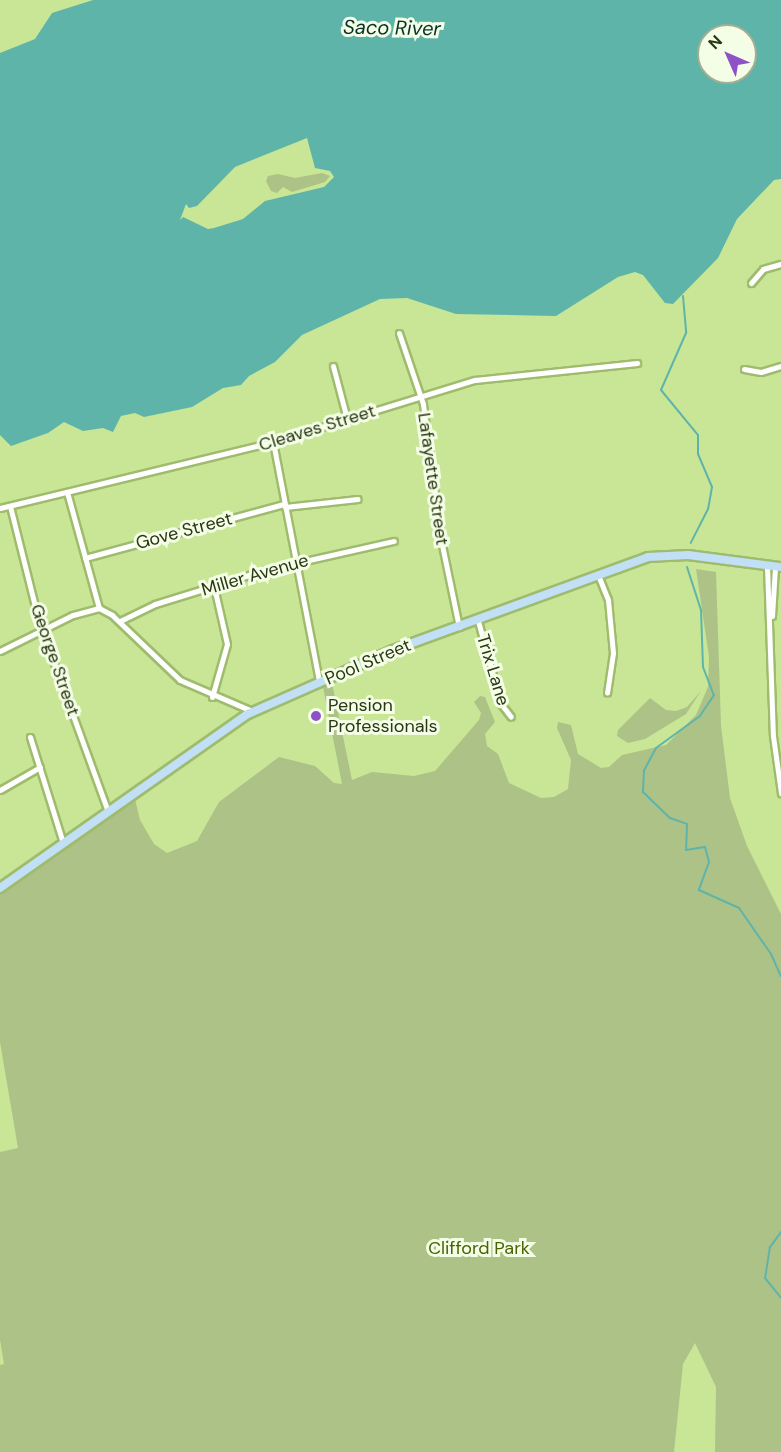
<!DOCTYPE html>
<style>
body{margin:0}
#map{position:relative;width:781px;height:1452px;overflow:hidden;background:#c8e696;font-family:"DM Sans",sans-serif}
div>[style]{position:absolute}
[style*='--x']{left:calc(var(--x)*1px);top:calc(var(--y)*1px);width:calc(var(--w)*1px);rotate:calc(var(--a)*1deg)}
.green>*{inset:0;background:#acc287}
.water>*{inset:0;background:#5fb4aa}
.stream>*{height:2px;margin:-1px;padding:0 1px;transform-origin:1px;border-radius:1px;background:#5fb4aa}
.roads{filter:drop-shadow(2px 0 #9fbb6d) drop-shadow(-2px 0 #9fbb6d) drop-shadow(0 2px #9fbb6d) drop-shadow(0 -2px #9fbb6d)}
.minor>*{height:5px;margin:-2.5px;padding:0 2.5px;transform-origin:2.5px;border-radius:2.5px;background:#fff}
.secondary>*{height:8px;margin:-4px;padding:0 4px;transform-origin:4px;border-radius:4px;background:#c1dff5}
.dots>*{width:16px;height:16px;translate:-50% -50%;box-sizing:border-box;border:3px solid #f4fee6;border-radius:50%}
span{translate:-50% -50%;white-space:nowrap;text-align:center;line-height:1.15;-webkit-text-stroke:6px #f4fee6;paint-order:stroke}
.street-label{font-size:18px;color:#2a3615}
.poi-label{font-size:18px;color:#2a3615}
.left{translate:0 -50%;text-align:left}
.park-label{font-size:18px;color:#496202}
.water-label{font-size:20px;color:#06312c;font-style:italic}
.north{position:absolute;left:697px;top:24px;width:60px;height:60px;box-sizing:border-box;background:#f4fee6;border:2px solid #a3ae92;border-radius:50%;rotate:315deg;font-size:16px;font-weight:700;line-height:24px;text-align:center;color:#2a3615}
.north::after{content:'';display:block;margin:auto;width:21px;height:27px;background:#8f51c8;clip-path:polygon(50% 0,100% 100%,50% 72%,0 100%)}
</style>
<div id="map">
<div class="green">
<div style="clip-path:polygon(322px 173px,330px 176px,325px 182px,292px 192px,283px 187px,277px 193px,271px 191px,266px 181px,268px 176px,278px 174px,295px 178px)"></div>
<div style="clip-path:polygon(696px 569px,716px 572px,721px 726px,730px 798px,747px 846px,781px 914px,781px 1452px,715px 1452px,716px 1387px,695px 1343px,683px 1364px,674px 1452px,0 1452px,0 1365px,4px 1364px,0 1340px,0 1152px,18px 1148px,0 1042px,0 894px,135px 799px,140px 820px,154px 844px,167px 853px,197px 841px,219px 802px,279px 757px,315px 766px,334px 783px,342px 784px,323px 687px,332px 683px,352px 780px,372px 772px,414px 776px,435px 771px,479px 720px,481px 713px,474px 702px,480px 696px,485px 697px,495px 722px,485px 734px,487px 746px,498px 754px,509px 783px,541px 798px,554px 797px,568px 789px,571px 760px,557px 728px,558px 722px,571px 725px,578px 754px,601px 768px,609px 767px,622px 755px,666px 745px,696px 715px,708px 687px,709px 657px)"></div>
<div style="clip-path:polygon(701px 691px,686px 714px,645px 739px,628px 743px,617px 736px,618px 730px,650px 698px,666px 710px,676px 711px,687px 707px)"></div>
</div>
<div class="water">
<div style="clip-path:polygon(evenodd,93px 0,781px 0,781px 179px,774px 180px,737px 219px,718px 258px,673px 304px,665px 303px,643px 275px,635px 272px,618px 277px,556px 316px,456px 314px,407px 298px,380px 299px,302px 335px,275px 362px,249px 376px,241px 385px,223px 388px,192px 407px,144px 417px,135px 413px,121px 416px,113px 432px,103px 428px,83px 431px,64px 422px,48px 433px,11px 446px,0 435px,0 53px,35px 39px,52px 13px,93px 0,709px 36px,745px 36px,745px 72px,709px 72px,709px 36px,93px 0,307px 138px,315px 168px,330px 171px,334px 177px,324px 187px,265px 201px,243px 219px,214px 228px,208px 229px,183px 217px,180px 220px,186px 204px,189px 208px,197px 206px,235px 167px,307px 138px)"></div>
</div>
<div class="stream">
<div style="--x:683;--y:296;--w:37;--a:85"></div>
<div style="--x:686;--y:333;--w:62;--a:113.7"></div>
<div style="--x:661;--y:390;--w:58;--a:50.6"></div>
<div style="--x:698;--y:435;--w:19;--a:90"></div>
<div style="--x:698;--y:454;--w:36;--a:67"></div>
<div style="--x:712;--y:487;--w:22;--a:100"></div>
<div style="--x:708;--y:509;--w:38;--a:117"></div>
<div style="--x:687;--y:567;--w:45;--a:72"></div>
<div style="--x:701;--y:610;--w:57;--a:88"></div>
<div style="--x:703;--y:667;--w:30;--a:69"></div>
<div style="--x:714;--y:695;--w:25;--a:124"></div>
<div style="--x:700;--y:716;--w:54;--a:144"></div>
<div style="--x:656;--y:748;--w:26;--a:118"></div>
<div style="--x:644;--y:771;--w:21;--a:93"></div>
<div style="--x:643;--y:792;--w:37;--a:44"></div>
<div style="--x:670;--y:818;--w:18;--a:19"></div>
<div style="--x:687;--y:824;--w:26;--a:92"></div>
<div style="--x:686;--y:850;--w:19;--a:-9"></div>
<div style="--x:705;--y:847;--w:16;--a:75"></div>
<div style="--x:709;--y:862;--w:30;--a:110"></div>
<div style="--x:699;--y:890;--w:44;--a:24.2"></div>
<div style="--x:739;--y:908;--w:56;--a:55.2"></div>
<div style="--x:771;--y:954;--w:24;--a:66"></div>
<div style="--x:781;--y:1232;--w:19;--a:126"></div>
<div style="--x:770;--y:1247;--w:31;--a:99"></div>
<div style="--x:765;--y:1278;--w:26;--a:51"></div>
</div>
<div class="roads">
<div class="minor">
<div style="--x:751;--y:283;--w:18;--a:-49"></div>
<div style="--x:763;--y:269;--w:19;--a:-16"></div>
<div style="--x:399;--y:333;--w:75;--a:71.3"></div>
<div style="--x:423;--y:404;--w:137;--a:82.5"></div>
<div style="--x:441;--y:540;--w:89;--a:78.3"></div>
<div style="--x:333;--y:366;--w:55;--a:75.2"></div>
<div style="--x:744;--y:369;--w:17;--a:10"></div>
<div style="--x:761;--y:372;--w:21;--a:-17"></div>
<div style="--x:273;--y:442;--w:244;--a:79.1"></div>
<div style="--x:67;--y:492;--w:120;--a:74.6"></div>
<div style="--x:10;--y:506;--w:120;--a:76"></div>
<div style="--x:39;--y:622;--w:202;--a:70"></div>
<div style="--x:285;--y:507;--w:73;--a:-6.3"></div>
<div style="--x:0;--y:508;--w:281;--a:-13.6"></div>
<div style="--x:273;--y:442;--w:211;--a:-17.1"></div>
<div style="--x:475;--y:380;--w:163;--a:-6"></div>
<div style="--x:85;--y:558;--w:206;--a:-15.2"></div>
<div style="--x:767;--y:566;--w:170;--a:88"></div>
<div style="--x:773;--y:736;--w:58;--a:82"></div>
<div style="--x:598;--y:575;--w:27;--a:68"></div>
<div style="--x:608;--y:600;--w:53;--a:84.6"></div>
<div style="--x:613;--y:653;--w:40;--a:98.5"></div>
<div style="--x:772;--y:616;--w:49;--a:-86.5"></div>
<div style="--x:120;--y:621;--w:39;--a:-26"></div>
<div style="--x:155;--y:604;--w:115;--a:-17.2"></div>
<div style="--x:265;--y:570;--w:132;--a:-12.7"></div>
<div style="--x:478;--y:621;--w:86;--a:74.5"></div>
<div style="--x:501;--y:704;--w:16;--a:52"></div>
<div style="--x:0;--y:651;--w:81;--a:-26.3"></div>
<div style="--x:73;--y:615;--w:27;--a:-15"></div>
<div style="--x:99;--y:608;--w:15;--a:28"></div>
<div style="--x:112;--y:615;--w:94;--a:43.7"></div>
<div style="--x:180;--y:680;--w:78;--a:23.3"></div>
<div style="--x:212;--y:697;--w:55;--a:-74.2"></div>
<div style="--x:227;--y:644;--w:58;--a:-102.8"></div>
<div style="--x:30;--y:737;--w:111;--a:72.7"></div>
<div style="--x:0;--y:790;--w:46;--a:-29.9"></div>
</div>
<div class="secondary">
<div style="--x:0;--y:888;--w:303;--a:-35.1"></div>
<div style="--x:248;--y:714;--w:158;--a:-23.8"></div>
<div style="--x:393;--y:650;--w:271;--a:-20"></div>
<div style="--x:648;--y:557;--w:40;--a:-2.9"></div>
<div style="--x:688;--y:555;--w:94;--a:7.4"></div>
</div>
</div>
<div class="dots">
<div style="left:316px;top:716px;background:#8f51c8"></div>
</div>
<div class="street-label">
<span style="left:317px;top:428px;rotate:-17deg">Cleaves Street</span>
<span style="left:433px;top:479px;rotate:82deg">Lafayette Street</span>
<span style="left:184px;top:531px;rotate:-15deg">Gove Street</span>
<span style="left:255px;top:575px;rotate:-16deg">Miller Avenue</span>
<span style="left:55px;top:660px;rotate:71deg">George Street</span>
<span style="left:368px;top:662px;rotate:-23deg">Pool Street</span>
<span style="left:493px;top:670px;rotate:73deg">Trix Lane</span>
</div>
<div class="poi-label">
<span class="left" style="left:328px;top:716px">Pension<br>Professionals</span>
</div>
<div class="park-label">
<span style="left:479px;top:1248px">Clifford Park</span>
</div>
<div class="water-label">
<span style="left:392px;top:28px;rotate:1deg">Saco River</span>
</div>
<div class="north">N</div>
</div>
